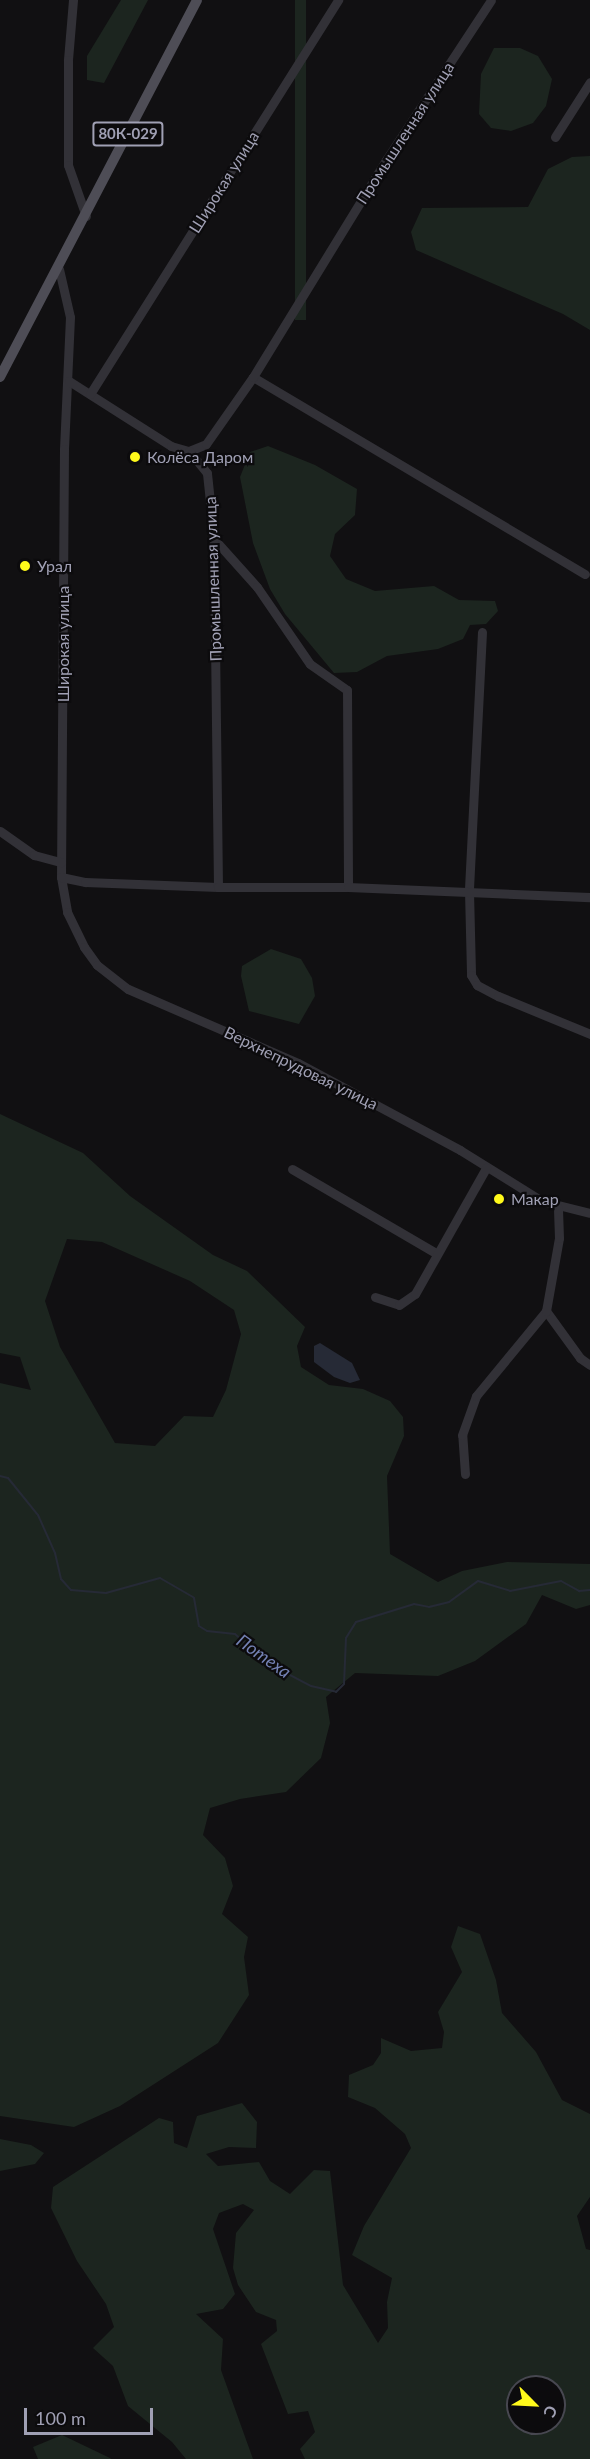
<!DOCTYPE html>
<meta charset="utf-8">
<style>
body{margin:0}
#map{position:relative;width:590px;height:2459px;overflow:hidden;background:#111012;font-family:Lato,sans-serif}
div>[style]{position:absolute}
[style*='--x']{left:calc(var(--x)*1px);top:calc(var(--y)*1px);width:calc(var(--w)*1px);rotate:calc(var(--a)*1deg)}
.green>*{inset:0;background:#1c251f;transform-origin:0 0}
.water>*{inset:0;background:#262a36}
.stream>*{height:2px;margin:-1px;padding:0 1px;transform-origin:1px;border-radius:1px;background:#262a36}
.minor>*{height:9px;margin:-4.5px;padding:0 4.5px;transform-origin:4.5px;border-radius:4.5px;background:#323137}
.major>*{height:10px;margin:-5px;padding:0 5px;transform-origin:5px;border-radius:5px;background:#4e4d56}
.dots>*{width:16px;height:16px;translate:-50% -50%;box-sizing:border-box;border:3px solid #0c0b0d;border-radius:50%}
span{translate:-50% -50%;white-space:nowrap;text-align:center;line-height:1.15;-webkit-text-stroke:4.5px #0c0b0d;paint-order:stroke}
.shield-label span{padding:2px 4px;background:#0c0b0d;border:2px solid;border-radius:4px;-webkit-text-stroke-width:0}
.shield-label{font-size:15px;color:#a0a0b4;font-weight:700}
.street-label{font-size:16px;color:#a0a0b4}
.poi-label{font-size:16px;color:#a0a0b4}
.left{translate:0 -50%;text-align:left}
.water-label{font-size:18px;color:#7381b3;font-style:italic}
.north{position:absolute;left:506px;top:2375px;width:60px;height:60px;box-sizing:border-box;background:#0c0b0d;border:2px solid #474750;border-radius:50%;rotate:114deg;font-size:16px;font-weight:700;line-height:24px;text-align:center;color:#a0a0b4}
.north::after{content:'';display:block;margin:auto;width:21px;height:27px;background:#fff91b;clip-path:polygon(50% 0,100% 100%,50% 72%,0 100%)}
.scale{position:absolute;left:24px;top:2408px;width:129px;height:27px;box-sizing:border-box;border:3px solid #a0a0b4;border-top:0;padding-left:8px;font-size:18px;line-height:21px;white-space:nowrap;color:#a0a0b4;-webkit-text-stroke:4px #0c0b0d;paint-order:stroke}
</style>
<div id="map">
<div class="green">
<div style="clip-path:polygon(121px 0,148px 0,104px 83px,87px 80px,87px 56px)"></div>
<div style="left:295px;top:0;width:11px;height:320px"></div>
<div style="clip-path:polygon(494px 48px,520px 48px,538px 56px,552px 79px,546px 106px,533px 123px,511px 131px,491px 128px,479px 114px,481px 74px)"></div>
<div style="clip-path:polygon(590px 156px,590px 330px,563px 314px,416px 250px,411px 232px,422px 208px,528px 207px,548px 169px,572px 157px)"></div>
<div style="clip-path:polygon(268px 446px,315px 465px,357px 489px,355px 515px,335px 534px,330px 556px,346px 579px,375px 591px,434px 586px,459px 600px,495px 601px,498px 611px,486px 624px,470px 625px,463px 639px,438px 649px,387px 656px,357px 672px,334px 673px,285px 614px,270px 589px,253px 543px,240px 477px,250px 452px)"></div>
<div style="clip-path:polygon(271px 949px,301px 959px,312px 978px,315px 996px,299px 1024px,249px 1011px,241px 976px,242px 966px)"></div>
<div style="clip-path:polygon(evenodd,0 1114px,83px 1153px,130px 1196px,213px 1255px,247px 1271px,305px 1327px,297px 1346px,301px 1367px,329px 1385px,363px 1389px,390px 1401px,403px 1417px,404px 1436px,387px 1476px,390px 1554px,438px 1582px,462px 1571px,507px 1562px,590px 1564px,590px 1605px,576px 1609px,542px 1595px,526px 1624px,475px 1661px,438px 1676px,355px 1673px,326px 1697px,330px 1723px,321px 1758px,286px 1792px,240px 1799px,210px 1808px,203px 1835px,225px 1858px,233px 1886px,222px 1914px,248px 1937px,244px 1957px,249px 1995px,218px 2043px,120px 2106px,74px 2127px,0 2116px,0 1383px,31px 1390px,20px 1357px,0 1353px,0 1114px,67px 1239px,102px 1242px,190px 1281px,234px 1310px,241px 1334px,226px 1390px,213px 1417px,184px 1416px,155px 1446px,115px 1443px,60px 1347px,45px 1301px,67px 1239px)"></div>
<div style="clip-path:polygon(evenodd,458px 1926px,480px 1934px,496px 1980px,502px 2013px,536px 2052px,562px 2100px,590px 2114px,590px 2197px,577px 2216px,586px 2249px,590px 2250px,590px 2459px,305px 2459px,300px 2449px,315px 2432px,308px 2411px,288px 2414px,261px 2344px,277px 2331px,276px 2320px,256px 2312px,238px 2285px,233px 2268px,236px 2233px,254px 2210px,243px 2204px,219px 2213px,213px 2229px,235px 2294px,223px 2309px,196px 2314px,223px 2339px,221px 2370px,253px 2459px,186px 2459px,172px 2442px,128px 2406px,113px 2366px,93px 2348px,114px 2327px,106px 2304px,77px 2261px,51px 2208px,53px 2187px,159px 2118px,173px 2122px,174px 2143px,187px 2148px,197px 2116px,242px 2103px,257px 2122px,256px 2148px,229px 2147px,206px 2154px,218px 2166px,259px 2162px,270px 2181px,290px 2194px,314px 2170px,330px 2171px,343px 2285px,378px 2343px,388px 2328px,387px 2302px,392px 2278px,352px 2255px,364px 2226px,411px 2148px,405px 2134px,375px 2108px,348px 2097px,349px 2075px,373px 2065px,381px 2053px,381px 2038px,411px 2051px,442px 2048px,444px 2032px,438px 2012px,462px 1972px,451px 1947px,458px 1926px,518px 2387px,554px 2387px,554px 2423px,518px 2423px,518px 2387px)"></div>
<div style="clip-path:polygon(0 2139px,31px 2145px,44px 2153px,35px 2164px,0 2171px)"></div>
<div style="clip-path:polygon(62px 2435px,110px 2458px,111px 2459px,38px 2459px,33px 2447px)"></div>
</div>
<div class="water">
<div style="clip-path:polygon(320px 1343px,352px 1363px,360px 1380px,350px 1383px,334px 1377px,314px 1362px,314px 1346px)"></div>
</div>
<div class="stream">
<div style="--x:0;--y:1476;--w:8;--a:14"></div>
<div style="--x:8;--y:1478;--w:48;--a:51"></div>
<div style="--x:38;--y:1515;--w:42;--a:65.9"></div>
<div style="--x:55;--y:1553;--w:27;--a:77"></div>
<div style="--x:61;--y:1579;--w:15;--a:48"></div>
<div style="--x:71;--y:1590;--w:35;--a:5"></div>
<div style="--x:106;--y:1593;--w:56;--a:-15.5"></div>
<div style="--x:160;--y:1578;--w:39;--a:30"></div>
<div style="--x:194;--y:1598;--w:28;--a:80"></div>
<div style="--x:199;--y:1626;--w:9;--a:32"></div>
<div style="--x:207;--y:1631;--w:28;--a:6"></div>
<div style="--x:235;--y:1634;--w:45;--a:41.4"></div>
<div style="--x:269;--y:1664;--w:47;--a:27.6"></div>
<div style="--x:311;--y:1686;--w:26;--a:13"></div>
<div style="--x:336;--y:1692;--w:11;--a:-45"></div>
<div style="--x:344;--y:1684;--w:46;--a:-87.5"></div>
<div style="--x:346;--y:1638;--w:19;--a:-58"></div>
<div style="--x:356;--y:1622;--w:61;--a:-17.2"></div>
<div style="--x:414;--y:1604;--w:15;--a:11"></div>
<div style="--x:429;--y:1607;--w:21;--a:-14"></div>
<div style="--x:449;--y:1602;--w:36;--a:-36"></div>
<div style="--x:478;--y:1581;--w:34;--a:17"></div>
<div style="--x:510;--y:1591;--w:52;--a:-11.1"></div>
<div style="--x:561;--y:1581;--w:21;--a:29"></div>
<div style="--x:579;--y:1591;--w:11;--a:-5"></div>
</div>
<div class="minor">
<div style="--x:73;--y:0;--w:60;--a:94.8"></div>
<div style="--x:68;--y:60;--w:105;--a:90"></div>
<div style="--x:68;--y:165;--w:54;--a:70.6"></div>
<div style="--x:555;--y:137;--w:65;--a:-57.5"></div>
<div style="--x:59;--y:269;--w:49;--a:77.1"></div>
<div style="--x:70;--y:317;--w:132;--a:92.6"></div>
<div style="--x:64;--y:449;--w:428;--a:90.4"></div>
<div style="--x:61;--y:877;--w:36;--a:80"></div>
<div style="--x:67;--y:912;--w:39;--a:64"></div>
<div style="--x:84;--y:947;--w:22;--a:54"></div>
<div style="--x:97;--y:965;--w:39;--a:38"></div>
<div style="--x:128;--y:989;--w:185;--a:23.5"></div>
<div style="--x:298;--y:1063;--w:184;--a:28.2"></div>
<div style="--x:460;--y:1150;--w:97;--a:31.9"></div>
<div style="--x:542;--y:1201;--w:49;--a:14"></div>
<div style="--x:253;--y:377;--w:386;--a:30.7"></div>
<div style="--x:69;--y:381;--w:121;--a:32.5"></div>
<div style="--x:171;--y:446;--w:19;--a:16"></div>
<div style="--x:189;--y:451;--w:18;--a:-22"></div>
<div style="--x:206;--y:444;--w:82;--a:-55"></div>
<div style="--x:253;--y:377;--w:255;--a:-58.5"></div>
<div style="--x:386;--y:160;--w:191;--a:-56.7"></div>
<div style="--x:90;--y:394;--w:466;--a:-57.8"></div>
<div style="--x:214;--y:539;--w:64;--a:48.1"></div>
<div style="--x:257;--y:587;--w:93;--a:55.5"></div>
<div style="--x:310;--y:664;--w:45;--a:35.1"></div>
<div style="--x:347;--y:690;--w:197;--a:89.7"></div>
<div style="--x:482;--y:632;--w:259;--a:92.9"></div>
<div style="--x:469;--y:891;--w:84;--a:88.6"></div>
<div style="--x:471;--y:975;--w:12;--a:59"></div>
<div style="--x:477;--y:985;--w:24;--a:28"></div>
<div style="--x:498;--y:996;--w:100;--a:22.4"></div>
<div style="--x:0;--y:831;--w:42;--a:35.2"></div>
<div style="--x:34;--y:855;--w:28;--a:15"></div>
<div style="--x:61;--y:877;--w:25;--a:12"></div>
<div style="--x:85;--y:882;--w:133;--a:2.2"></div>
<div style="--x:218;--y:887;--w:348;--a:-90.7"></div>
<div style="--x:214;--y:539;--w:66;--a:-96.1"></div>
<div style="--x:207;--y:473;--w:28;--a:-129"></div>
<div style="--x:218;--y:887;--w:130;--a:0"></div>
<div style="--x:348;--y:887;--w:242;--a:2.4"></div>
<div style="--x:292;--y:1169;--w:167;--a:30.3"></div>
<div style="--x:375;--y:1297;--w:25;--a:18"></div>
<div style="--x:399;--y:1305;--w:19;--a:-35"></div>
<div style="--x:415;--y:1294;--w:145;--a:-60.6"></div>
<div style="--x:546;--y:1311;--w:58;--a:54.1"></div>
<div style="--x:580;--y:1358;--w:12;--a:35"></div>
<div style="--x:465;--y:1474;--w:39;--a:-94"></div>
<div style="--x:462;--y:1435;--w:41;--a:-70.3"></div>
<div style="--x:476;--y:1396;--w:110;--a:-50.5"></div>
<div style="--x:546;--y:1311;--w:74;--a:-79.9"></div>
<div style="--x:559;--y:1238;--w:30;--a:-92"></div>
</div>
<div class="major">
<div style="--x:0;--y:377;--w:425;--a:-62.4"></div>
</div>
<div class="dots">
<div style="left:135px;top:457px;background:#fff91b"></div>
<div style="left:25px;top:566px;background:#fff91b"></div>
<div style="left:499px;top:1199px;background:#fff91b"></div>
</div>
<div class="shield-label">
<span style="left:128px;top:134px">80К-029</span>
</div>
<div class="street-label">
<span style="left:405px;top:133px;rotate:-57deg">Промышленная улица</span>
<span style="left:224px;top:182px;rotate:-58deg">Широкая улица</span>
<span style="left:213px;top:579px;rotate:-92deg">Промышленная улица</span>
<span style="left:63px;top:644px;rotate:-90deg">Широкая улица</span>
<span style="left:301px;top:1068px;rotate:26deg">Верхнепрудовая улица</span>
</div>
<div class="poi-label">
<span class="left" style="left:147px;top:457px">Колёса Даром</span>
<span class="left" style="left:37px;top:566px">Урал</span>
<span class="left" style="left:511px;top:1199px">Макар</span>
</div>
<div class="water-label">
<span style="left:264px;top:1656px;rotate:35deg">Потеха</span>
</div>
<div class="north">С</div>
<div class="scale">100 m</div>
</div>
